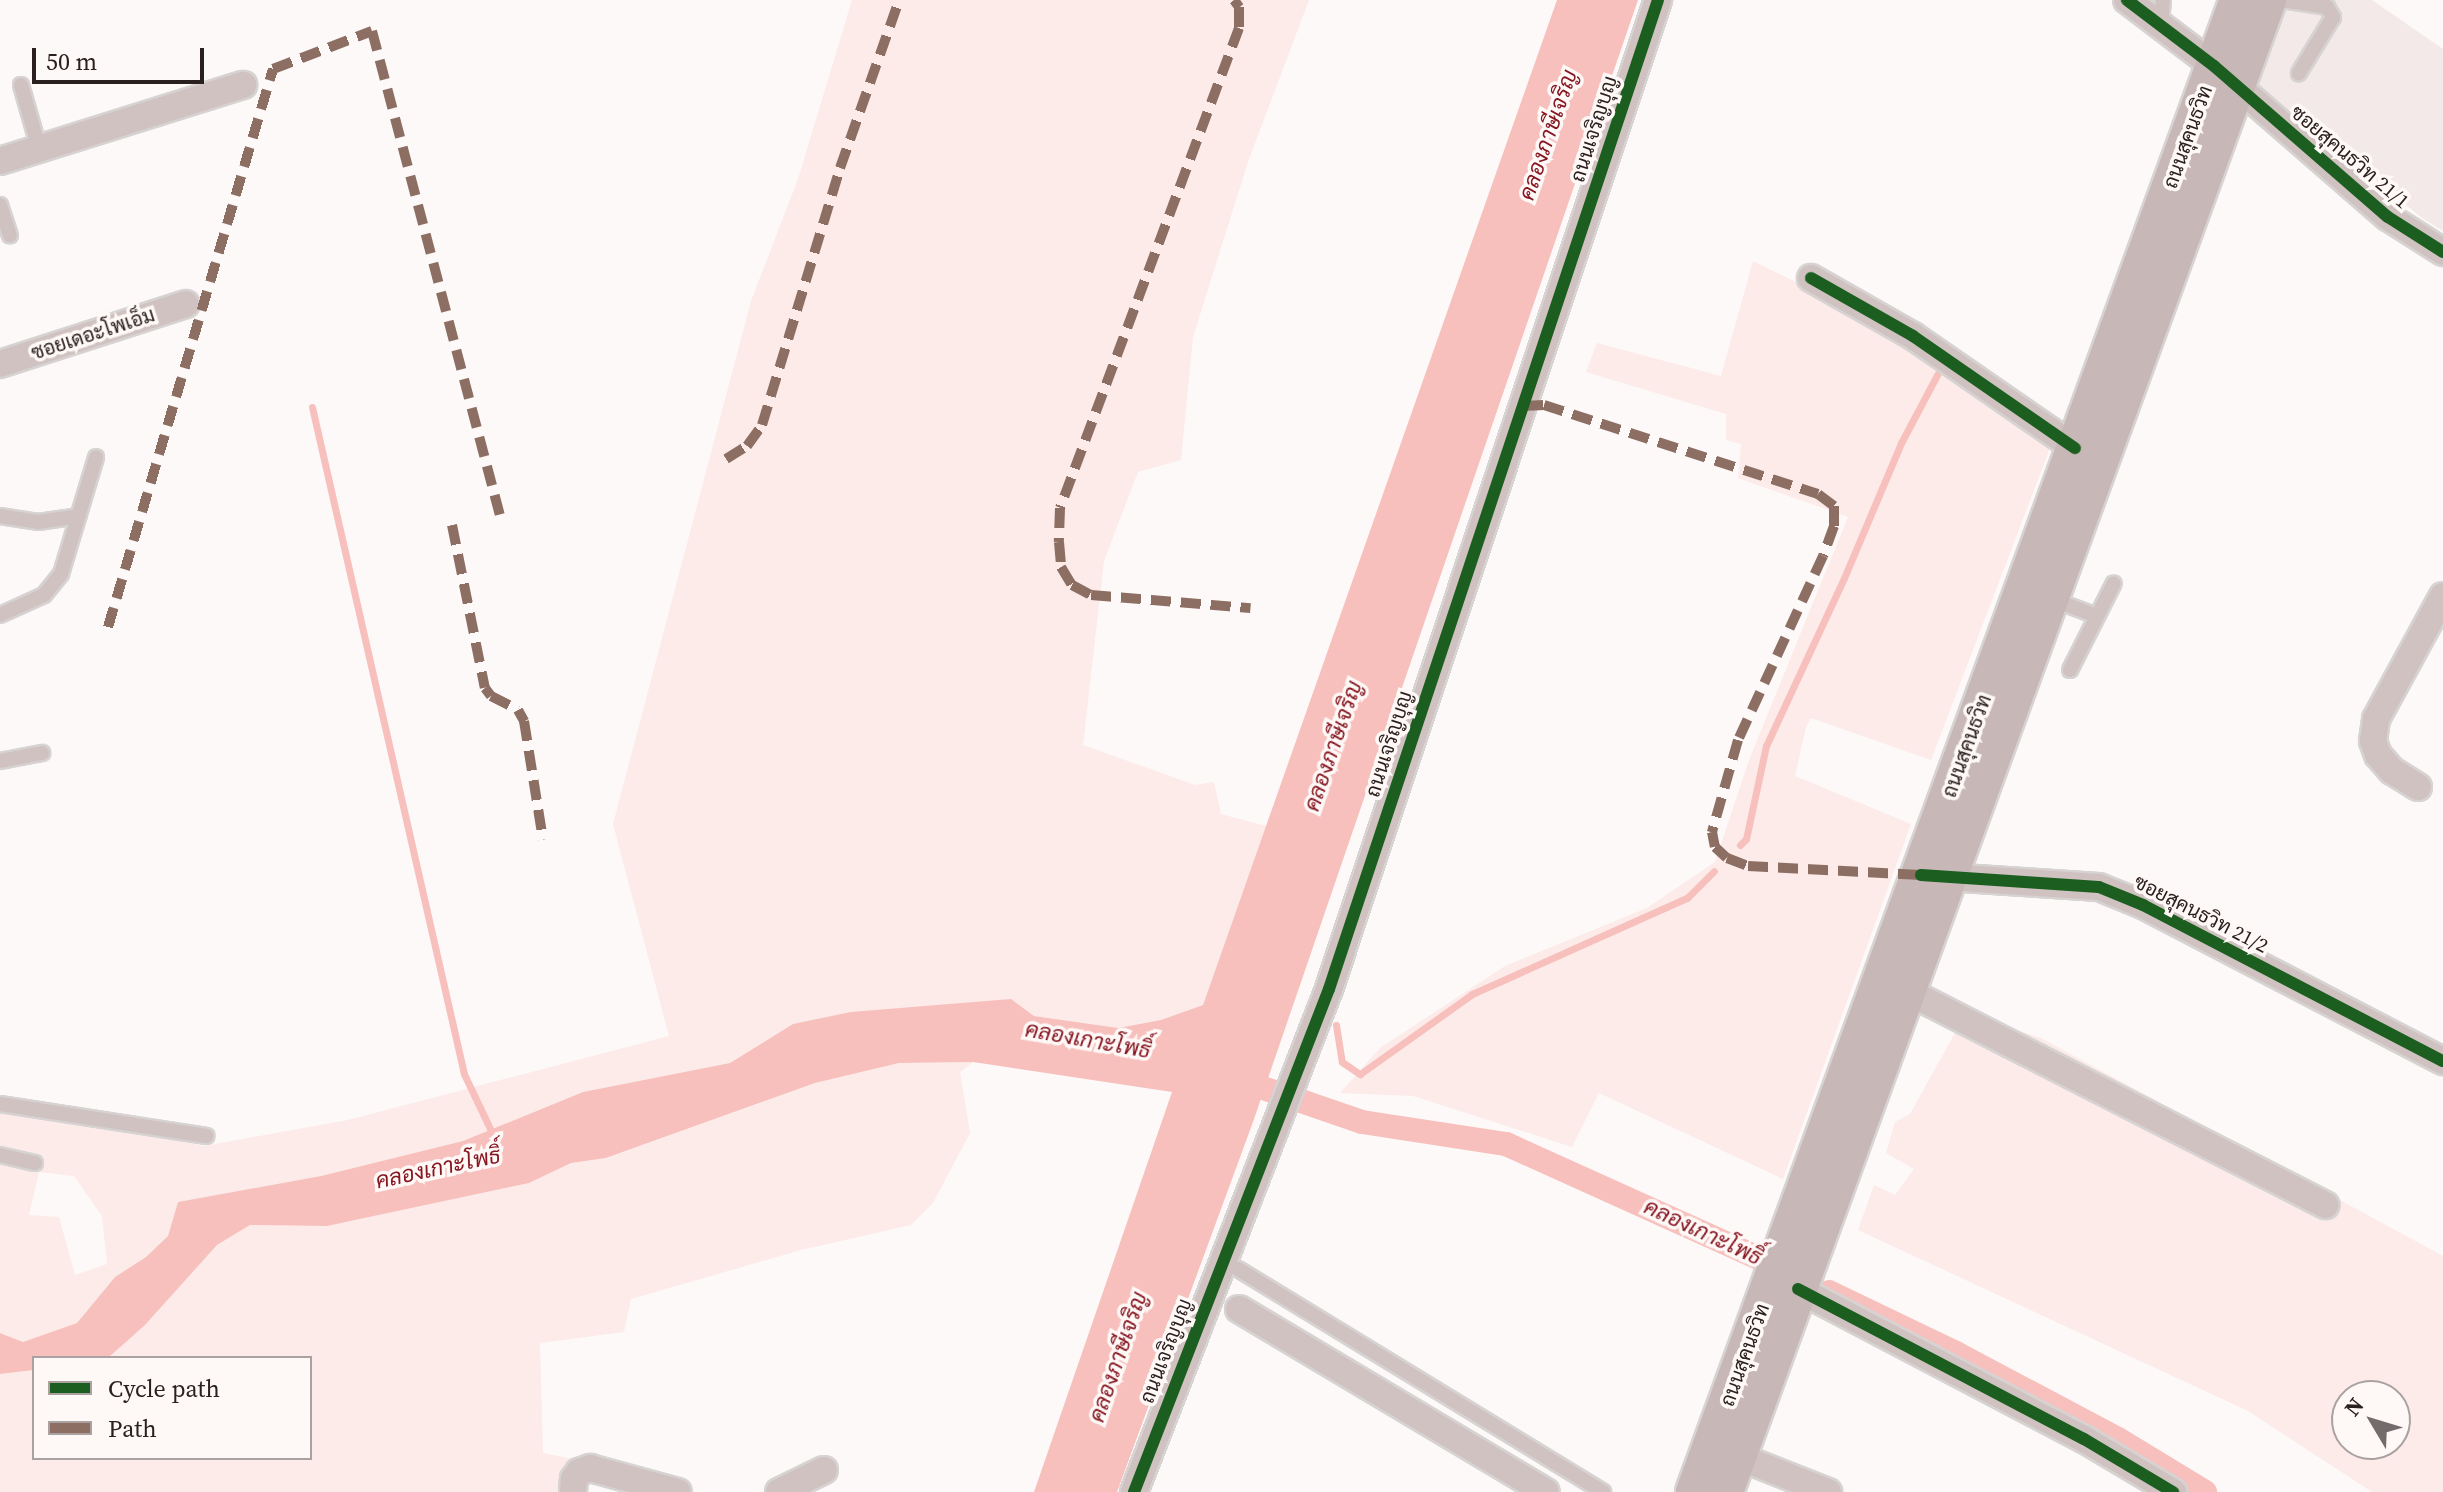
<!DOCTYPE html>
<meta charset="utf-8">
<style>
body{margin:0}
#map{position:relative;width:2443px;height:1492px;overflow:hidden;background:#fdf9f8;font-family:"Source Serif 4",Sarabun,serif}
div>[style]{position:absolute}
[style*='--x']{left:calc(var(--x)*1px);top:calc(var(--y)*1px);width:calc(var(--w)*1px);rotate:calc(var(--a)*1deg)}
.built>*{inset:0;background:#f3e9e8}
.green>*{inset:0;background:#fcebe9}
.water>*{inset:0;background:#f7c0bc}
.stream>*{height:7px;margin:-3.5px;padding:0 3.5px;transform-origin:3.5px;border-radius:3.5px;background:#f7c0bc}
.canal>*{height:24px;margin:-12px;padding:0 12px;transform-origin:12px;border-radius:12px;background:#f7c0bc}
.roads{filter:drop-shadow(2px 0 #d6d3d2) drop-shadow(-2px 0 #d6d3d2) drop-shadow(0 2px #d6d3d2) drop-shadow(0 -2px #d6d3d2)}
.service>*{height:14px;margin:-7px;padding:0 7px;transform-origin:7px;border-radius:7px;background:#d0c2c1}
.minor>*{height:26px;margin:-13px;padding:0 13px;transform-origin:13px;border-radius:13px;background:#d0c2c1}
.secondary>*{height:38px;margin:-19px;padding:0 19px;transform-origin:19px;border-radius:19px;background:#c7b7b6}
.quiet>*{height:10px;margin-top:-5px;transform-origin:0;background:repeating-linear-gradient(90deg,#8d6e63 0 20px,transparent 0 30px)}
.cycleway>*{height:12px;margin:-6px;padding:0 6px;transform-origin:6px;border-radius:6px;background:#1b5e20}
span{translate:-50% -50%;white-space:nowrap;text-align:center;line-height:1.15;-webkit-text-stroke:7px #fef8f7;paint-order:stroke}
.street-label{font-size:20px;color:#2b2020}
.water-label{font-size:22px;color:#861620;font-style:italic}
.legend{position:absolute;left:32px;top:1356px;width:280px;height:104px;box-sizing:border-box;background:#fef8f7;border:2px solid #aaa2a1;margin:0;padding:10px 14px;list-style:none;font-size:24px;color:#2b2020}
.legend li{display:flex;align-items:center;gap:16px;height:40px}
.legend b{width:40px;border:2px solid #aaa2a1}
.north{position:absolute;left:2331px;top:1380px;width:80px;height:80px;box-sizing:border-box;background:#fef8f7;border:2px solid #aaa2a1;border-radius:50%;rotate:308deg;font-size:22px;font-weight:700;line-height:32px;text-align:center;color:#2b2020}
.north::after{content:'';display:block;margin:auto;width:28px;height:36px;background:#746c6c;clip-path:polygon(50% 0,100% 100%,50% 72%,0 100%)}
.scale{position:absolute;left:32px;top:48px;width:172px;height:36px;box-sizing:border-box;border:4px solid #2b2020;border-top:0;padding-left:10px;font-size:24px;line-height:28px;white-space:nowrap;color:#2b2020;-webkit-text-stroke:6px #fef8f7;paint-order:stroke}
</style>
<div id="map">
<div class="built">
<div style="clip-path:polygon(2282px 0,2372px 0,2443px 49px,2443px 231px,2422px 218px,2253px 81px)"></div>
</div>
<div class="green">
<div style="clip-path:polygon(evenodd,852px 0,1309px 0,1248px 162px,1193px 337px,1181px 460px,1138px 472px,1104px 561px,1083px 745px,1195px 785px,1214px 782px,1221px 814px,1266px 826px,1203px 1005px,1161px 1020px,1118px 1028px,1034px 1016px,1011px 999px,793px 1024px,730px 1063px,583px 1092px,463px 1141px,321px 1176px,178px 1202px,168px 1236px,146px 1257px,115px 1277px,77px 1323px,23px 1342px,0 1333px,0 1104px,204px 1146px,348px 1120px,669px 1036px,613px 824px,751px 301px,798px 179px,852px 0,39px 1172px,74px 1176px,102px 1216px,107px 1264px,75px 1275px,59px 1217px,29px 1215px,39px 1172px)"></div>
<div style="clip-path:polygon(1753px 261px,1828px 298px,1922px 353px,2052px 443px,1931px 760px,1811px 718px,1806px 727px,1795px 776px,1911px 824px,1783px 1179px,1599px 1093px,1572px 1147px,1413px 1096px,1340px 1093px,1380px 1048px,1505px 966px,1647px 908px,1715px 862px,1749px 760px,1848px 517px,1738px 478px,1741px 444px,1726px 440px,1726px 414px,1586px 372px,1597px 343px,1721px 376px)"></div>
<div style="clip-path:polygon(evenodd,1966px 1013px,2041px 1038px,2443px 1256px,2443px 1492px,2372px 1492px,2248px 1411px,1858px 1230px,1874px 1185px,1895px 1195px,1914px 1169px,1886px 1153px,1895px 1122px,1910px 1114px,1966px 1013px,2347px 1396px,2395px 1396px,2395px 1444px,2347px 1444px,2347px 1396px)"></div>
<div style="clip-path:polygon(973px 1062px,960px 1072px,970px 1133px,933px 1203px,911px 1225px,801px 1250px,631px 1299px,624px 1332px,540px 1343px,543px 1453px,572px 1459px,570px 1492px,0 1492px,0 1374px,34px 1370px,34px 1458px,310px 1458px,310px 1358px,108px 1358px,145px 1325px,217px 1245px,250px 1225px,327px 1226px,529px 1183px,571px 1163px,607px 1158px,815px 1083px,899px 1063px)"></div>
</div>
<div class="water">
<div style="clip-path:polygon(1557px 0,1638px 0,1253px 1122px,1117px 1492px,1034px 1492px,1172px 1092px,973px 1062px,899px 1063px,815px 1083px,606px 1158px,571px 1163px,529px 1183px,327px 1226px,250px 1225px,217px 1245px,145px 1325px,108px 1358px,34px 1358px,34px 1370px,0 1374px,0 1333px,23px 1342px,77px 1323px,115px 1277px,146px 1257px,168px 1236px,178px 1202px,321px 1176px,463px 1141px,583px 1092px,730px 1063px,793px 1024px,851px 1012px,1011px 999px,1034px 1016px,1118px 1028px,1161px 1020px,1203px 1005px)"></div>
</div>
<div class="stream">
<div style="--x:312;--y:407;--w:684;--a:77.16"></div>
<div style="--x:464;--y:1074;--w:70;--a:64.5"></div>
<div style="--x:1740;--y:845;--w:8;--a:-45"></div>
<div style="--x:1746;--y:839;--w:95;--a:-77.9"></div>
<div style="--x:1766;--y:746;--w:185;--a:-65.1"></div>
<div style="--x:1844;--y:578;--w:147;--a:-67.1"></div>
<div style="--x:1901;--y:443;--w:79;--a:-62.1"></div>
<div style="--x:1336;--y:1025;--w:37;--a:81"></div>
<div style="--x:1342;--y:1062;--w:22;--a:34"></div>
<div style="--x:1360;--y:1074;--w:138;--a:-35.5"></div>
<div style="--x:1472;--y:994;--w:235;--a:-24.1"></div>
<div style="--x:1687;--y:898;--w:38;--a:-45"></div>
</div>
<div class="canal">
<div style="--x:1234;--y:1078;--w:135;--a:19"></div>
<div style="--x:1362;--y:1122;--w:146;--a:8.7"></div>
<div style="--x:1506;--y:1144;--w:311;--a:24.3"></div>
<div style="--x:1829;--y:1292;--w:141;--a:25.7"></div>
<div style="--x:1956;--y:1353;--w:183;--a:28"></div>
<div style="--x:2118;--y:1439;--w:102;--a:31.3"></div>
</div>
<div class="roads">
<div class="service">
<div style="--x:2282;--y:0;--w:46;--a:8.8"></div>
<div style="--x:2327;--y:7;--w:12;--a:59"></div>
<div style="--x:2333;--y:17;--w:66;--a:121.3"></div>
<div style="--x:2161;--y:26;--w:26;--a:-86"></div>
<div style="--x:21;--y:85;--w:66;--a:74.1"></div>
<div style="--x:0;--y:205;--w:32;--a:72"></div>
<div style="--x:0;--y:516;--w:38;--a:9"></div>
<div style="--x:38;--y:522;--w:41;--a:-8.3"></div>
<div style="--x:2049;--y:598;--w:51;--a:20.6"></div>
<div style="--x:0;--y:615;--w:48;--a:-24.4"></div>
<div style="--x:44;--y:595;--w:27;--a:-51"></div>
<div style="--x:61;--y:574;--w:122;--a:-73.3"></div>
<div style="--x:2070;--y:670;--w:97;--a:-63.2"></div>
<div style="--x:0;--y:761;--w:43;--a:-10.8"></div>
<div style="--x:0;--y:1104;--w:209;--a:8.8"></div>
<div style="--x:0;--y:1155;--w:36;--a:13"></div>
<div style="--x:1238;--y:1269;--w:428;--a:31.4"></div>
</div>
<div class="minor">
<div style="--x:2127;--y:0;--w:109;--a:37.2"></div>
<div style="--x:2214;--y:66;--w:230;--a:41"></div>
<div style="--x:2388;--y:217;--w:65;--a:32.5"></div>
<div style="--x:0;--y:161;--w:255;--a:-17.4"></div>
<div style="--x:1811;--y:278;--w:117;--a:29.6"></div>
<div style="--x:1913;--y:336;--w:197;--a:34.7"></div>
<div style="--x:0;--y:364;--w:195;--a:-17.9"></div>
<div style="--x:2418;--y:787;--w:31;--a:-148"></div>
<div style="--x:2392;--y:771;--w:21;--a:-131"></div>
<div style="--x:2378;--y:755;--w:15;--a:-110"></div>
<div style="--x:2373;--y:741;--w:22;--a:-82"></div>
<div style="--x:2376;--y:719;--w:140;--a:-61.4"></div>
<div style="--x:1932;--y:876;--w:167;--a:3.8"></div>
<div style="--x:2099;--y:887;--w:48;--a:22.2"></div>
<div style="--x:2143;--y:905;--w:338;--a:27.5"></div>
<div style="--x:1907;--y:991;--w:470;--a:27.1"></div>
<div style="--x:1798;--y:1289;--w:323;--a:27.7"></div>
<div style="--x:2084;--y:1439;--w:104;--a:30.8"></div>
<div style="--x:1239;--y:1309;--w:357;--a:30.8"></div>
<div style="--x:1737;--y:1456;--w:98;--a:21.6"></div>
<div style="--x:573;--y:1492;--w:13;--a:-86"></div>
<div style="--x:574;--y:1479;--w:9;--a:-54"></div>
<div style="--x:579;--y:1472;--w:12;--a:-20"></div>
<div style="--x:590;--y:1468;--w:91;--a:15.3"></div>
<div style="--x:779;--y:1492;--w:50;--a:-26.1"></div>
<div style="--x:1134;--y:1492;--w:539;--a:-68.81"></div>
<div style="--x:1329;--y:989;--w:1042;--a:-71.6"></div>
</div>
<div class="secondary">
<div style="--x:1695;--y:1492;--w:1588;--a:-69.97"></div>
<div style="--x:1724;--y:1492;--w:1588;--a:-70"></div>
</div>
</div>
<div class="quiet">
<div style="--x:1234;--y:0;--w:9;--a:54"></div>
<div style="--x:1239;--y:7;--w:21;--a:90"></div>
<div style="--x:1239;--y:28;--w:512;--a:110.45"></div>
<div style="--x:1060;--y:508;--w:34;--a:92"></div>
<div style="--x:1059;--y:542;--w:25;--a:85"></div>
<div style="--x:1061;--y:567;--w:21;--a:59"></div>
<div style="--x:1072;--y:585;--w:21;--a:28"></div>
<div style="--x:1091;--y:595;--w:160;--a:4.7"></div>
<div style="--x:1523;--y:406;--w:21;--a:-3"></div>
<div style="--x:1544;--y:405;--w:288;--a:18"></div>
<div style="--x:1818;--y:494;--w:20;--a:37"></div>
<div style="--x:1834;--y:506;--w:20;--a:90"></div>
<div style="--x:1834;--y:526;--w:32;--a:110"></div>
<div style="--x:1823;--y:556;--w:203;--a:114.8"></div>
<div style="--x:1738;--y:740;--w:96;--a:105.8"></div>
<div style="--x:1712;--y:832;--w:15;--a:79"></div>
<div style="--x:1715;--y:847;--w:16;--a:43"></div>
<div style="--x:1727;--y:858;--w:22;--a:21"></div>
<div style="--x:1748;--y:866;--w:173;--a:3"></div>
<div style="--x:726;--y:459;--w:25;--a:-32"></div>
<div style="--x:747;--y:446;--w:26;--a:-54"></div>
<div style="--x:762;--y:425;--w:269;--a:-73.1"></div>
<div style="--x:840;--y:168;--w:178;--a:-70.6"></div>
<div style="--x:452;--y:525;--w:166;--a:78.6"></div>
<div style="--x:485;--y:688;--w:10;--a:53"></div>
<div style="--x:491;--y:696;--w:30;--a:27"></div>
<div style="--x:518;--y:710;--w:13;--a:61"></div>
<div style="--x:524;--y:721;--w:120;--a:80.9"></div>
<div style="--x:108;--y:627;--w:582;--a:-73.53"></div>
<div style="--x:273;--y:69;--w:106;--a:-21"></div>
<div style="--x:372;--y:31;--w:500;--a:75.2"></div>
</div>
<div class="cycleway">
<div style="--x:2127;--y:0;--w:109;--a:37.2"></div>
<div style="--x:2214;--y:66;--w:230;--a:41"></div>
<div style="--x:2388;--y:217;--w:65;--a:32.5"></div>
<div style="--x:1811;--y:278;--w:117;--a:29.6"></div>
<div style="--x:1913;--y:336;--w:197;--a:34.7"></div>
<div style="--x:1921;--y:875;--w:178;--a:3.9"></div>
<div style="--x:2099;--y:887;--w:48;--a:22.2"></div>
<div style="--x:2143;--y:905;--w:338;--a:27.5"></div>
<div style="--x:1798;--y:1289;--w:323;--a:27.7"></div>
<div style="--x:2084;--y:1439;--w:104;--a:30.8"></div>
<div style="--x:1134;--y:1492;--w:539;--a:-68.81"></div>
<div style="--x:1329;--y:989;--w:1042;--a:-71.6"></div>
</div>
<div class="street-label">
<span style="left:1594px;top:129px;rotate:-72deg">ถนนเจริญบุญ</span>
<span style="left:2188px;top:137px;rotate:-70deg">ถนนสุคนธวิท</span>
<span style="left:2350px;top:157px;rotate:40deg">ซอยสุคนธวิท 21/1</span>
<span style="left:93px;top:334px;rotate:-18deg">ซอยเดอะโพเอ็ม</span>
<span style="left:1389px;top:744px;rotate:-72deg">ถนนเจริญบุญ</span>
<span style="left:1967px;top:746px;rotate:-70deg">ถนนสุคนธวิท</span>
<span style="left:2201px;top:914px;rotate:27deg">ซอยสุคนธวิท 21/2</span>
<span style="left:1166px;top:1351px;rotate:-69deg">ถนนเจริญบุญ</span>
<span style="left:1745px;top:1355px;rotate:-70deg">ถนนสุคนธวิท</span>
</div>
<div class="water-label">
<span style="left:1548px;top:135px;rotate:-71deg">คลองภาษีเจริญ</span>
<span style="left:1333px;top:746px;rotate:-71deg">คลองภาษีเจริญ</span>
<span style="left:1088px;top:1040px;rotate:10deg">คลองเกาะโพธิ์</span>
<span style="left:438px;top:1168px;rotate:-12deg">คลองเกาะโพธิ์</span>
<span style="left:1703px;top:1232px;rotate:25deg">คลองเกาะโพธิ์</span>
<span style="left:1118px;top:1357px;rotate:-71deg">คลองภาษีเจริญ</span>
</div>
<ul class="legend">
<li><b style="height:10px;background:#1b5e20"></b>Cycle path</li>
<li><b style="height:10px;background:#8d6e63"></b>Path</li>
</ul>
<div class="north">N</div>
<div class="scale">50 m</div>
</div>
